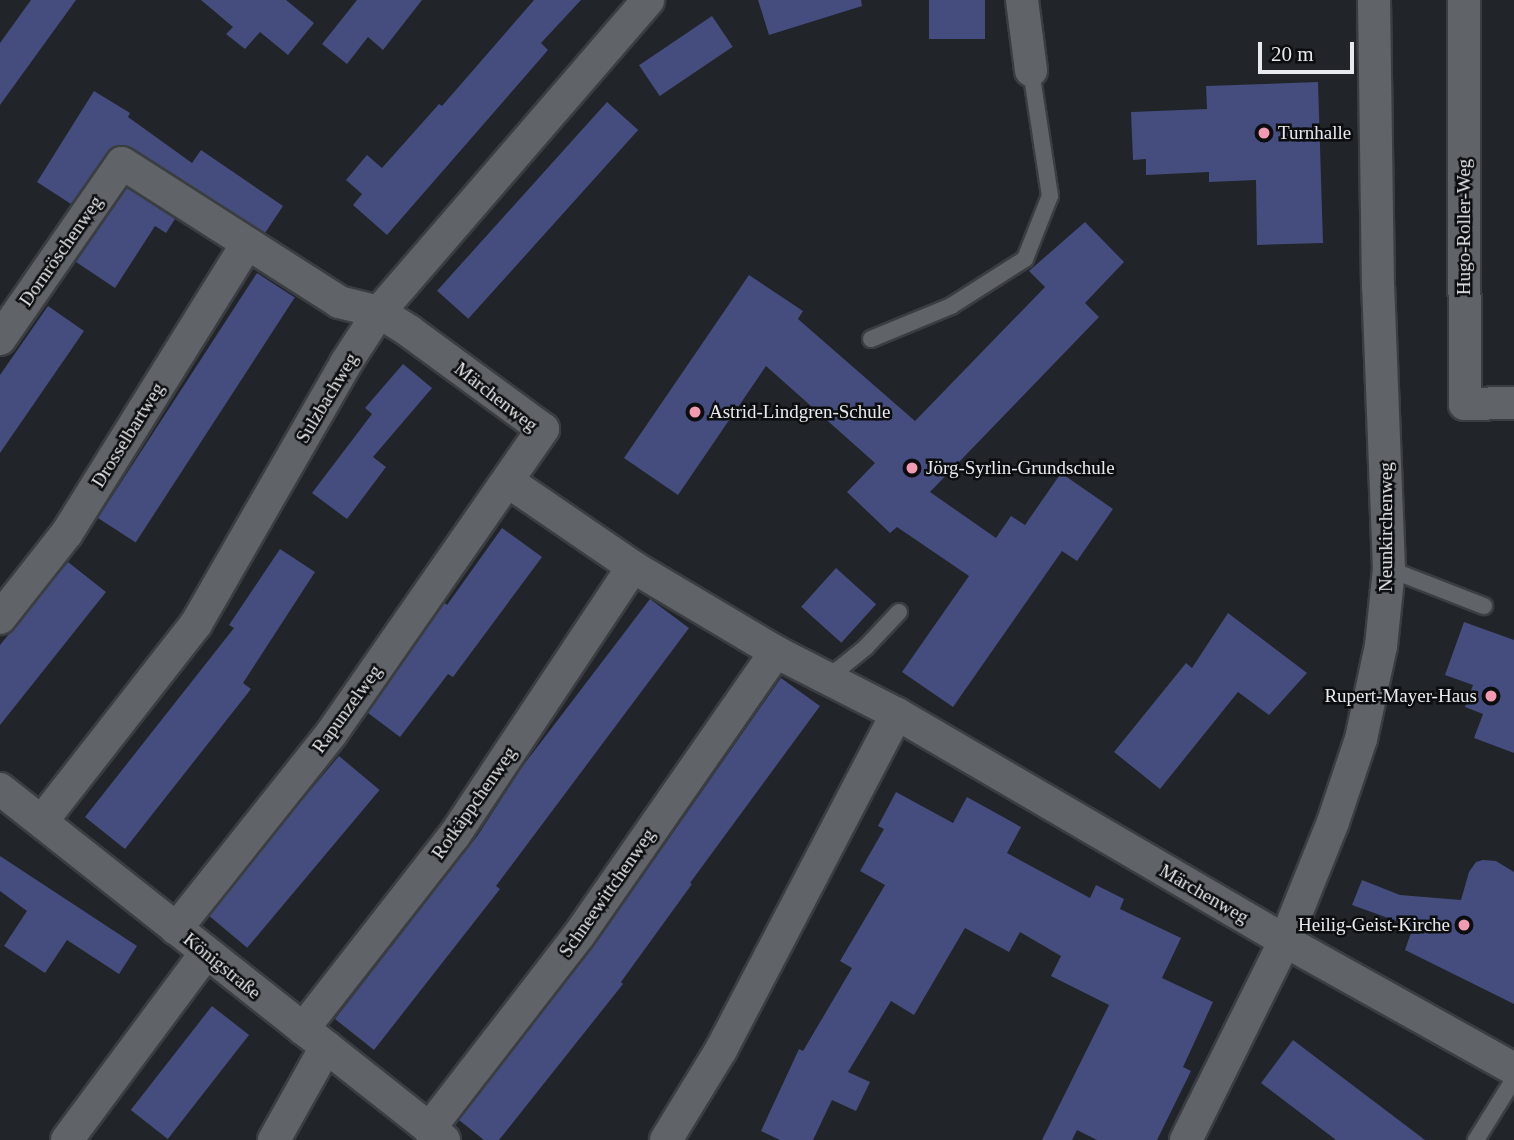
<!DOCTYPE html>
<meta charset="utf-8">
<style>
body{margin:0}
#map{position:relative;width:1514px;height:1140px;overflow:hidden;background:#212428;font-family:Georgia,serif}
div>[style]{position:absolute}
[style*='--x']{left:calc(var(--x)*1px);top:calc(var(--y)*1px);width:calc(var(--w)*1px);rotate:calc(var(--a)*1deg)}
.building>*{inset:0;background:#444d7d;transform-origin:0 0}
.roads{filter:drop-shadow(2px 0 #3b3e41) drop-shadow(-2px 0 #3b3e41) drop-shadow(0 2px #3b3e41) drop-shadow(0 -2px #3b3e41)}
.service>*{height:16px;margin:-8px;padding:0 8px;transform-origin:8px;border-radius:8px;background:#606469}
.minor>*{height:32px;margin:-16px;padding:0 16px;transform-origin:16px;border-radius:16px;background:#606469}
.dots>*{width:19px;height:19px;translate:-50% -50%;box-sizing:border-box;border:4px solid #0c0d0f;border-radius:50%}
span{translate:-50% -50%;white-space:nowrap;text-align:center;line-height:1.15;-webkit-text-stroke:5px #0c0d0f;paint-order:stroke}
.poi-label{font-size:19px;color:#e8eaed}
.left{translate:0 -50%;text-align:left}
.right{translate:-100% -50%;text-align:right}
.street-label{font-size:19px;color:#e8eaed}
.scale{position:absolute;left:1258px;top:42px;width:96px;height:32px;box-sizing:border-box;border:4px solid #e8eaed;border-top:0;padding-left:9px;font-size:21px;line-height:24px;white-space:nowrap;color:#e8eaed;-webkit-text-stroke:5px #0c0d0f;paint-order:stroke}
</style>
<div id="map">
<div class="building">
<div style="clip-path:polygon(31px 0,76px 0,0 105px,0 43px)"></div>
<div style="clip-path:polygon(201px 0,286px 0,314px 23px,288px 55px,260px 32px,245px 49px,226px 34px,233px 27px)"></div>
<div style="clip-path:polygon(357px 0,422px 0,383px 50px,368px 37px,347px 64px,322px 44px)"></div>
<div style="clip-path:polygon(534px 0,581px 0,541px 43px,548px 50px,387px 235px,353px 205px,362px 194px,346px 180px,367px 155px,382px 168px,439px 104px,442px 106px)"></div>
<div style="clip-path:polygon(758px 0,861px 0,862px 6px,769px 35px)"></div>
<div style="left:929px;top:0;width:56px;height:39px"></div>
<div style="left:712px;top:16px;width:37px;height:88px;rotate:56deg"></div>
<div style="clip-path:polygon(1318px 82px,1323px 243px,1257px 245px,1256px 180px,1209px 182px,1209px 172px,1146px 175px,1146px 159px,1133px 160px,1131px 112px,1207px 109px,1206px 86px)"></div>
<div style="clip-path:polygon(94px 91px,130px 113px,128px 117px,192px 163px,201px 150px,283px 206px,265px 233px,124px 145px,115px 146px,107px 153px,71px 204px,37px 182px)"></div>
<div style="left:607px;top:102px;width:42px;height:254px;rotate:42deg"></div>
<div style="clip-path:polygon(127px 188px,175px 219px,166px 233px,155px 226px,115px 288px,76px 262px)"></div>
<div style="clip-path:polygon(1085px 222px,1124px 262px,1085px 303px,1099px 317px,930px 492px,996px 538px,1011px 516px,1025px 525px,1061px 473px,1113px 509px,1077px 561px,1062px 551px,953px 707px,902px 672px,969px 576px,897px 527px,890px 533px,847px 492px,875px 463px,766px 366px,678px 495px,624px 458px,749px 275px,803px 311px,798px 319px,915px 421px,1045px 287px,1029px 271px)"></div>
<div style="left:257px;top:273px;width:45px;height:292px;rotate:33deg"></div>
<div style="clip-path:polygon(48px 306px,84px 331px,0 453px,0 375px)"></div>
<div style="clip-path:polygon(403px 364px,432px 388px,373px 457px,386px 467px,347px 519px,312px 493px,372px 414px,365px 408px)"></div>
<div style="clip-path:polygon(502px 528px,542px 557px,453px 677px,448px 674px,400px 737px,368px 713px,442px 607px,445px 603px,447px 605px)"></div>
<div style="clip-path:polygon(280px 549px,315px 572px,243px 683px,251px 689px,125px 849px,85px 817px,234px 628px,229px 625px)"></div>
<div style="clip-path:polygon(68px 562px,106px 592px,0 725px,0 645px)"></div>
<div style="left:836px;top:568px;width:54px;height:52px;rotate:42deg"></div>
<div style="clip-path:polygon(650px 599px,689px 628px,496px 886px,500px 889px,374px 1050px,335px 1019px,478px 835px,522px 767px)"></div>
<div style="clip-path:polygon(1228px 613px,1307px 673px,1269px 715px,1238px 692px,1160px 789px,1114px 752px,1186px 663px,1192px 668px)"></div>
<div style="clip-path:polygon(1464px 622px,1514px 640px,1514px 753px,1474px 738px,1483px 714px,1465px 707px,1473px 685px,1445px 675px)"></div>
<div style="clip-path:polygon(781px 678px,820px 706px,690px 883px,692px 884px,621px 982px,623px 984px,499px 1140px,484px 1140px,459px 1120px,594px 946px)"></div>
<div style="left:339px;top:756px;width:53px;height:206px;rotate:40deg"></div>
<div style="clip-path:polygon(896px 792px,953px 823px,967px 797px,1021px 827px,1007px 853px,1090px 898px,1096px 885px,1124px 899px,1120px 909px,1181px 938px,1162px 978px,1213px 1002px,1183px 1067px,1191px 1071px,1157px 1140px,1097px 1140px,1077px 1130px,1072px 1140px,1042px 1140px,1109px 1005px,1051px 976px,1061px 956px,1020px 932px,1009px 952px,965px 928px,914px 1015px,891px 1001px,848px 1072px,870px 1082px,856px 1111px,832px 1100px,813px 1140px,780px 1140px,761px 1131px,799px 1049px,803px 1051px,852px 968px,840px 961px,885px 885px,860px 871px,884px 829px,878px 826px)"></div>
<div style="clip-path:polygon(0 856px,137px 946px,119px 974px,67px 940px,45px 973px,4px 946px,27px 911px,0 891px)"></div>
<div style="clip-path:polygon(1483px 860px,1496px 861px,1514px 872px,1514px 1004px,1405px 950px,1413px 927px,1352px 905px,1362px 880px,1400px 895px,1461px 900px,1469px 872px,1476px 862px)"></div>
<div style="left:212px;top:1006px;width:47px;height:132px;rotate:38deg"></div>
<div style="clip-path:polygon(1293px 1040px,1425px 1140px,1336px 1140px,1261px 1083px)"></div>
</div>
<div class="roads">
<div class="service">
<div style="--x:871;--y:339;--w:87;--a:-22.4"></div>
<div style="--x:951;--y:306;--w:88;--a:-32.4"></div>
<div style="--x:1025;--y:259;--w:68;--a:-68.4"></div>
<div style="--x:1050;--y:196;--w:127;--a:-98.6"></div>
<div style="--x:1389;--y:569;--w:102;--a:21.3"></div>
<div style="--x:824;--y:676;--w:17;--a:-25"></div>
<div style="--x:839;--y:669;--w:35;--a:-39"></div>
<div style="--x:866;--y:647;--w:48;--a:-46.7"></div>
<div style="--x:1476;--y:1140;--w:72;--a:-58.1"></div>
</div>
<div class="minor">
<div style="--x:1022;--y:0;--w:71;--a:82.7"></div>
<div style="--x:1464;--y:0;--w:404;--a:89.9"></div>
<div style="--x:1465;--y:404;--w:49;--a:-1.2"></div>
<div style="--x:0;--y:339;--w:214;--a:-55.3"></div>
<div style="--x:122;--y:163;--w:258;--a:32.6"></div>
<div style="--x:339;--y:302;--w:41;--a:14"></div>
<div style="--x:379;--y:312;--w:36;--a:32"></div>
<div style="--x:409;--y:331;--w:166;--a:36.2"></div>
<div style="--x:543;--y:429;--w:371;--a:124.8"></div>
<div style="--x:331;--y:734;--w:249;--a:128.5"></div>
<div style="--x:509;--y:482;--w:150;--a:34.4"></div>
<div style="--x:633;--y:567;--w:166;--a:30.7"></div>
<div style="--x:776;--y:652;--w:136;--a:27.1"></div>
<div style="--x:897;--y:714;--w:450;--a:30.3"></div>
<div style="--x:1285;--y:941;--w:262;--a:29.2"></div>
<div style="--x:0;--y:618;--w:108;--a:-51.8"></div>
<div style="--x:67;--y:533;--w:339;--a:-58.1"></div>
<div style="--x:0;--y:789;--w:566;--a:38.33"></div>
<div style="--x:42;--y:821;--w:250;--a:-52"></div>
<div style="--x:196;--y:624;--w:301;--a:-60.1"></div>
<div style="--x:346;--y:363;--w:61;--a:-57.1"></div>
<div style="--x:379;--y:312;--w:412;--a:-49.2"></div>
<div style="--x:303;--y:1029;--w:245;--a:-52"></div>
<div style="--x:454;--y:836;--w:323;--a:-56.4"></div>
<div style="--x:429;--y:1129;--w:245;--a:-52.3"></div>
<div style="--x:579;--y:935;--w:345;--a:-55.2"></div>
<div style="--x:67;--y:1140;--w:232;--a:-53.4"></div>
<div style="--x:274;--y:1140;--w:107;--a:-60.8"></div>
<div style="--x:666;--y:1140;--w:105;--a:-58.6"></div>
<div style="--x:721;--y:1050;--w:379;--a:-62.4"></div>
<div style="--x:1186;--y:1140;--w:222;--a:-63.6"></div>
<div style="--x:1285;--y:941;--w:128;--a:-68"></div>
<div style="--x:1333;--y:822;--w:88;--a:-71.4"></div>
<div style="--x:1361;--y:739;--w:95;--a:-77.9"></div>
<div style="--x:1381;--y:646;--w:77;--a:-84.1"></div>
<div style="--x:1389;--y:569;--w:282;--a:-92.2"></div>
<div style="--x:1378;--y:287;--w:287;--a:-90.8"></div>
</div>
</div>
<div class="dots">
<div style="left:1264px;top:133px;background:#f19ab1"></div>
<div style="left:695px;top:412px;background:#f19ab1"></div>
<div style="left:912px;top:468px;background:#f19ab1"></div>
<div style="left:1491px;top:696px;background:#f19ab1"></div>
<div style="left:1464px;top:925px;background:#f19ab1"></div>
</div>
<div class="poi-label">
<span class="left" style="left:1278px;top:133px">Turnhalle</span>
<span class="left" style="left:709px;top:412px">Astrid-Lindgren-Schule</span>
<span class="left" style="left:926px;top:468px">Jörg-Syrlin-Grundschule</span>
<span class="right" style="left:1477px;top:696px">Rupert-Mayer-Haus</span>
<span class="right" style="left:1450px;top:925px">Heilig-Geist-Kirche</span>
</div>
<div class="street-label">
<span style="left:1464px;top:227px;rotate:-90deg">Hugo-Roller-Weg</span>
<span style="left:61px;top:251px;rotate:-55deg">Dornröschenweg</span>
<span style="left:496px;top:397px;rotate:38deg">Märchenweg</span>
<span style="left:327px;top:398px;rotate:-59deg">Sulzbachweg</span>
<span style="left:128px;top:435px;rotate:-58deg">Drosselbartweg</span>
<span style="left:1386px;top:527px;rotate:-90deg">Neunkirchenweg</span>
<span style="left:347px;top:709px;rotate:-54deg">Rapunzelweg</span>
<span style="left:474px;top:803px;rotate:-55deg">Rotkäppchenweg</span>
<span style="left:607px;top:893px;rotate:-55deg">Schneewittchenweg</span>
<span style="left:1204px;top:894px;rotate:30deg">Märchenweg</span>
<span style="left:222px;top:966px;rotate:39deg">Königstraße</span>
</div>
<div class="scale">20 m</div>
</div>
